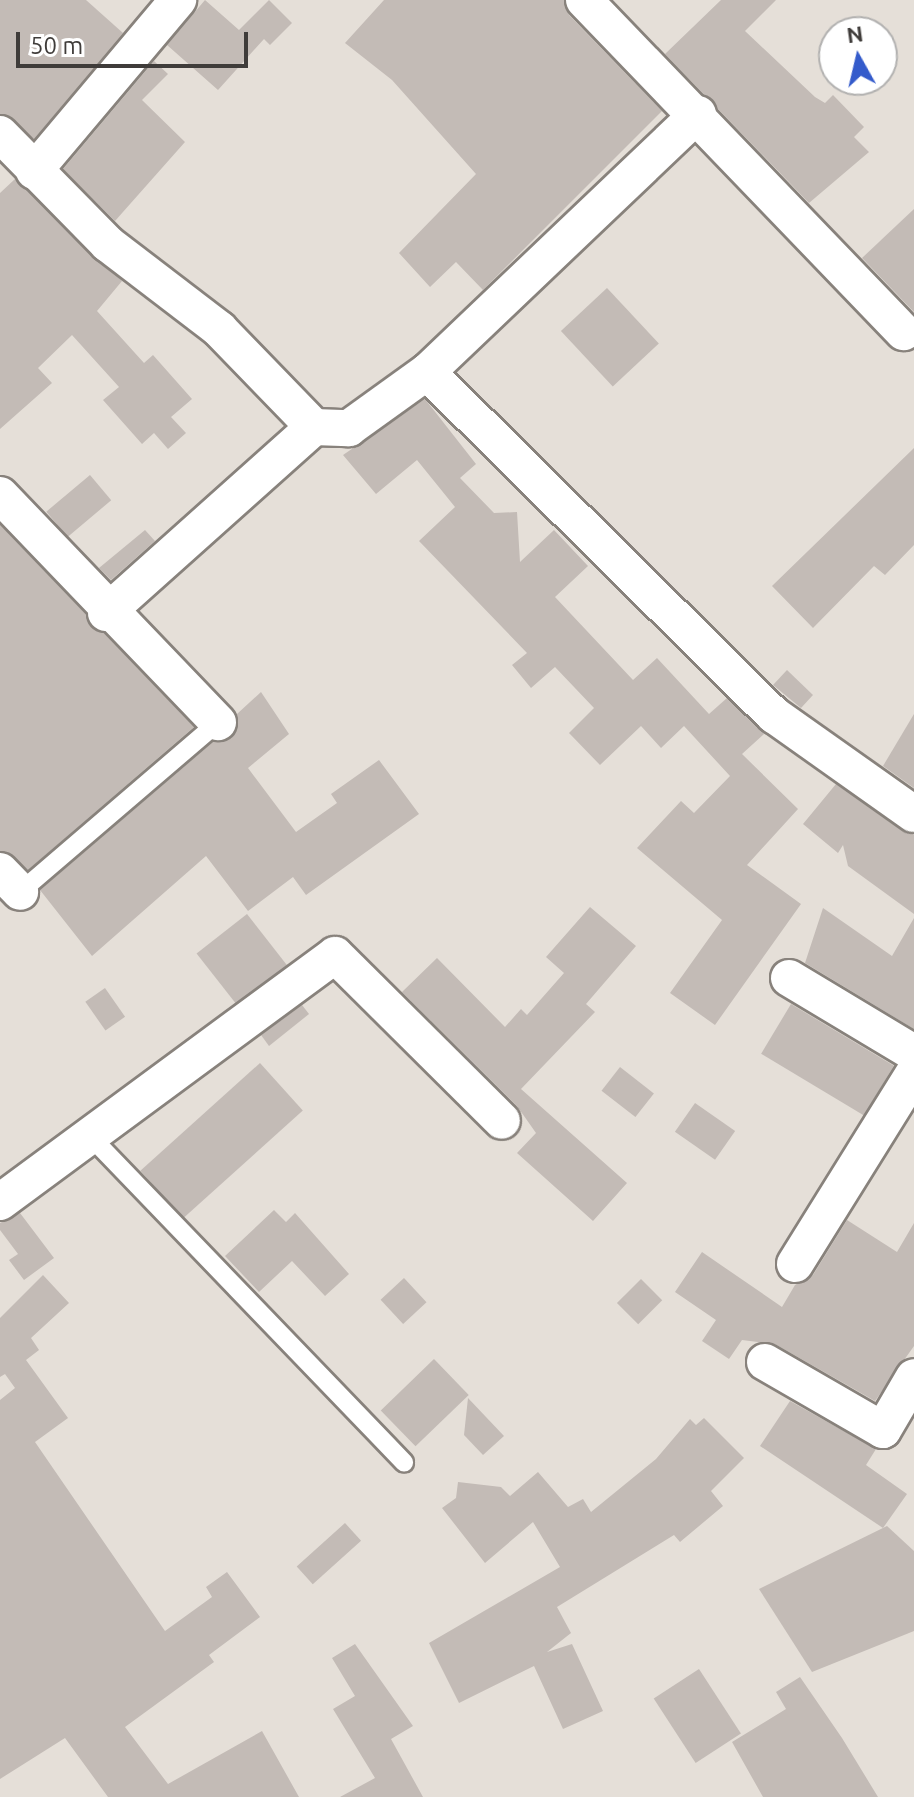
<!DOCTYPE html>
<style>
body{margin:0}
#map{position:relative;width:914px;height:1797px;overflow:hidden;background:#e5dfd8;font-family:Ubuntu,sans-serif}
div>[style]{position:absolute}
[style*='--x']{left:calc(var(--x)*1px);top:calc(var(--y)*1px);width:calc(var(--w)*1px);rotate:calc(var(--a)*1deg)}
.building>*{inset:0;background:#c3bbb6;transform-origin:0 0}
.roads{filter:drop-shadow(2px 0 #88827c) drop-shadow(-2px 0 #88827c) drop-shadow(0 2px #88827c) drop-shadow(0 -2px #88827c)}
.service>*{height:18px;margin:-9px;padding:0 9px;transform-origin:9px;border-radius:9px;background:#fff}
.minor>*{height:36px;margin:-18px;padding:0 18px;transform-origin:18px;border-radius:18px;background:#fff}
span{translate:-50% -50%;white-space:nowrap;text-align:center;line-height:1.15;-webkit-text-stroke:8px #fff;paint-order:stroke}
.north{position:absolute;left:818px;top:16px;width:80px;height:80px;box-sizing:border-box;background:#fff;border:2px solid #b2b1b0;border-radius:50%;rotate:352deg;font-size:22px;font-weight:700;line-height:32px;text-align:center;color:#3f3c3a}
.north::after{content:'';display:block;margin:auto;width:28px;height:36px;background:#345bcb;clip-path:polygon(50% 0,100% 100%,50% 72%,0 100%)}
.scale{position:absolute;left:16px;top:32px;width:232px;height:36px;box-sizing:border-box;border:4px solid #3f3c3a;border-top:0;padding-left:10px;font-size:24px;line-height:28px;white-space:nowrap;color:#3f3c3a;-webkit-text-stroke:6px #fff;paint-order:stroke}
</style>
<div id="map">
<div class="building">
<div style="clip-path:polygon(0 0,86px 0,123px 33px,34px 139px,0 114px)"></div>
<div style="clip-path:polygon(205px 0,239px 30px,269px 0,292px 23px,270px 45px,264px 39px,218px 90px,167px 45px)"></div>
<div style="clip-path:polygon(384px 0,564px 0,569px 15px,662px 111px,483px 290px,456px 262px,430px 287px,399px 253px,476px 174px,392px 80px,345px 43px)"></div>
<div style="clip-path:polygon(721px 0,776px 0,745px 31px,815px 97px,825px 103px,833px 95px,864px 127px,854px 137px,869px 152px,809px 203px,665px 54px)"></div>
<div style="clip-path:polygon(154px 61px,168px 74px,142px 100px,185px 142px,115px 221px,63px 169px)"></div>
<div style="clip-path:polygon(15px 179px,122px 281px,97px 311px,144px 363px,153px 355px,192px 399px,171px 417px,186px 433px,168px 449px,154px 433px,142px 444px,103px 400px,119px 387px,72px 335px,38px 368px,52px 383px,0 429px,0 193px)"></div>
<div style="clip-path:polygon(914px 209px,914px 312px,862px 258px)"></div>
<div style="left:607px;top:288px;width:76px;height:63px;rotate:47deg"></div>
<div style="clip-path:polygon(425px 399px,476px 464px,460px 478px,494px 513px,517px 512px,520px 562px,554px 530px,588px 566px,555px 597px,633px 680px,657px 658px,709px 714px,727px 698px,764px 734px,742px 754px,798px 809px,747px 865px,801px 904px,715px 1025px,670px 993px,722px 920px,637px 848px,681px 801px,694px 813px,730px 776px,684px 726px,661px 748px,641px 726px,600px 765px,569px 733px,594px 708px,555px 667px,531px 688px,512px 665px,527px 653px,419px 541px,455px 507px,417px 460px,376px 494px,343px 455px)"></div>
<div style="clip-path:polygon(914px 448px,914px 545px,885px 575px,874px 566px,813px 628px,772px 586px)"></div>
<div style="left:90px;top:475px;width:33px;height:57px;rotate:50deg"></div>
<div style="clip-path:polygon(0 525px,194px 727px,28px 870px,0 851px)"></div>
<div style="clip-path:polygon(145px 530px,155px 541px,111px 580px,99px 568px)"></div>
<div style="clip-path:polygon(787px 670px,813px 695px,801px 708px,773px 685px)"></div>
<div style="clip-path:polygon(261px 692px,289px 734px,248px 768px,296px 832px,337px 803px,331px 794px,379px 760px,419px 814px,306px 895px,293px 877px,248px 911px,206px 856px,92px 956px,40px 890px,213px 742px,232px 738px,237px 714px)"></div>
<div style="clip-path:polygon(914px 714px,914px 788px,883px 766px)"></div>
<div style="clip-path:polygon(836px 784px,914px 835px,914px 914px,848px 866px,843px 845px,838px 853px,803px 824px)"></div>
<div style="clip-path:polygon(590px 907px,636px 946px,586px 1004px,595px 1012px,521px 1089px,627px 1183px,593px 1221px,517px 1153px,536px 1133px,517px 1106px,402px 992px,437px 958px,505px 1027px,521px 1009px,527px 1015px,564px 973px,546px 957px)"></div>
<div style="clip-path:polygon(823px 908px,892px 956px,914px 918px,914px 1029px,805px 963px)"></div>
<div style="left:247px;top:914px;width:65px;height:64px;rotate:52deg"></div>
<div style="left:105px;top:988px;width:35px;height:24px;rotate:55deg"></div>
<div style="left:791px;top:1004px;width:120px;height:58px;rotate:31deg"></div>
<div style="clip-path:polygon(302px 1005px,309px 1014px,269px 1046px,261px 1035px)"></div>
<div style="left:260px;top:1063px;width:64px;height:161px;rotate:48deg"></div>
<div style="left:620px;top:1067px;width:43px;height:30px;rotate:38deg"></div>
<div style="left:695px;top:1103px;width:49px;height:35px;rotate:35deg"></div>
<div style="clip-path:polygon(274px 1210px,286px 1222px,295px 1213px,349px 1274px,325px 1296px,292px 1261px,259px 1292px,225px 1256px)"></div>
<div style="clip-path:polygon(20px 1213px,54px 1258px,24px 1280px,9px 1260px,18px 1254px,0 1230px,0 1223px)"></div>
<div style="clip-path:polygon(847px 1220px,897px 1252px,914px 1223px,914px 1346px,875px 1401px,775px 1344px,742px 1340px,729px 1359px,702px 1341px,716px 1320px,675px 1292px,702px 1252px,782px 1307px,795px 1285px,813px 1275px)"></div>
<div style="clip-path:polygon(43px 1275px,69px 1303px,31px 1338px,39px 1350px,26px 1360px,68px 1418px,35px 1442px,165px 1631px,212px 1597px,206px 1587px,227px 1572px,260px 1617px,209px 1655px,214px 1662px,125px 1727px,168px 1784px,262px 1731px,299px 1797px,108px 1797px,65px 1738px,0 1779px,0 1400px,15px 1388px,5px 1374px,0 1377px,0 1318px)"></div>
<div style="left:404px;top:1278px;width:33px;height:32px;rotate:47deg"></div>
<div style="left:641px;top:1279px;width:30px;height:34px;rotate:45deg"></div>
<div style="left:434px;top:1359px;width:50px;height:74px;rotate:46deg"></div>
<div style="clip-path:polygon(468px 1398px,504px 1436px,483px 1455px,464px 1435px)"></div>
<div style="clip-path:polygon(790px 1401px,876px 1449px,866px 1465px,907px 1494px,883px 1528px,760px 1446px)"></div>
<div style="clip-path:polygon(704px 1418px,744px 1458px,711px 1491px,723px 1506px,680px 1542px,674px 1535px,557px 1607px,571px 1633px,547px 1652px,572px 1644px,603px 1711px,563px 1729px,534px 1666px,459px 1703px,429px 1643px,560px 1567px,533px 1522px,485px 1563px,442px 1508px,456px 1498px,458px 1482px,501px 1487px,510px 1496px,538px 1472px,568px 1507px,583px 1499px,591px 1512px,656px 1459px,690px 1419px,696px 1425px)"></div>
<div style="left:345px;top:1523px;width:24px;height:65px;rotate:48deg"></div>
<div style="clip-path:polygon(887px 1526px,914px 1551px,914px 1631px,812px 1672px,759px 1589px)"></div>
<div style="clip-path:polygon(355px 1644px,413px 1726px,391px 1739px,423px 1797px,340px 1797px,375px 1778px,333px 1709px,355px 1696px,332px 1658px)"></div>
<div style="left:699px;top:1669px;width:77px;height:54px;rotate:57deg"></div>
<div style="clip-path:polygon(800px 1677px,842px 1738px,878px 1797px,763px 1797px,732px 1742px,786px 1709px,776px 1692px)"></div>
</div>
<div class="roads">
<div class="service">
<div style="--x:20;--y:892;--w:261;--a:-40.6"></div>
<div style="--x:90;--y:1136;--w:453;--a:46.1"></div>
</div>
<div class="minor">
<div style="--x:584;--y:0;--w:461;--a:46.1"></div>
<div style="--x:698;--y:114;--w:374;--a:136.4"></div>
<div style="--x:427;--y:372;--w:488;--a:44.7"></div>
<div style="--x:774;--y:715;--w:171;--a:35.3"></div>
<div style="--x:0;--y:134;--w:154;--a:45.5"></div>
<div style="--x:108;--y:244;--w:140;--a:37.4"></div>
<div style="--x:219;--y:329;--w:136;--a:45.9"></div>
<div style="--x:34;--y:171;--w:224;--a:-49.9"></div>
<div style="--x:0;--y:495;--w:315;--a:46.2"></div>
<div style="--x:106;--y:613;--w:279;--a:-41.8"></div>
<div style="--x:314;--y:427;--w:35;--a:2"></div>
<div style="--x:349;--y:428;--w:96;--a:-35.7"></div>
<div style="--x:0;--y:871;--w:29;--a:46"></div>
<div style="--x:789;--y:978;--w:146;--a:31"></div>
<div style="--x:0;--y:1202;--w:416;--a:-36.4"></div>
<div style="--x:335;--y:955;--w:235;--a:44.8"></div>
<div style="--x:795;--y:1264;--w:225;--a:-58.1"></div>
<div style="--x:765;--y:1362;--w:136;--a:30"></div>
<div style="--x:883;--y:1430;--w:61;--a:-59.7"></div>
</div>
</div>
<div class="north">N</div>
<div class="scale">50 m</div>
</div>
